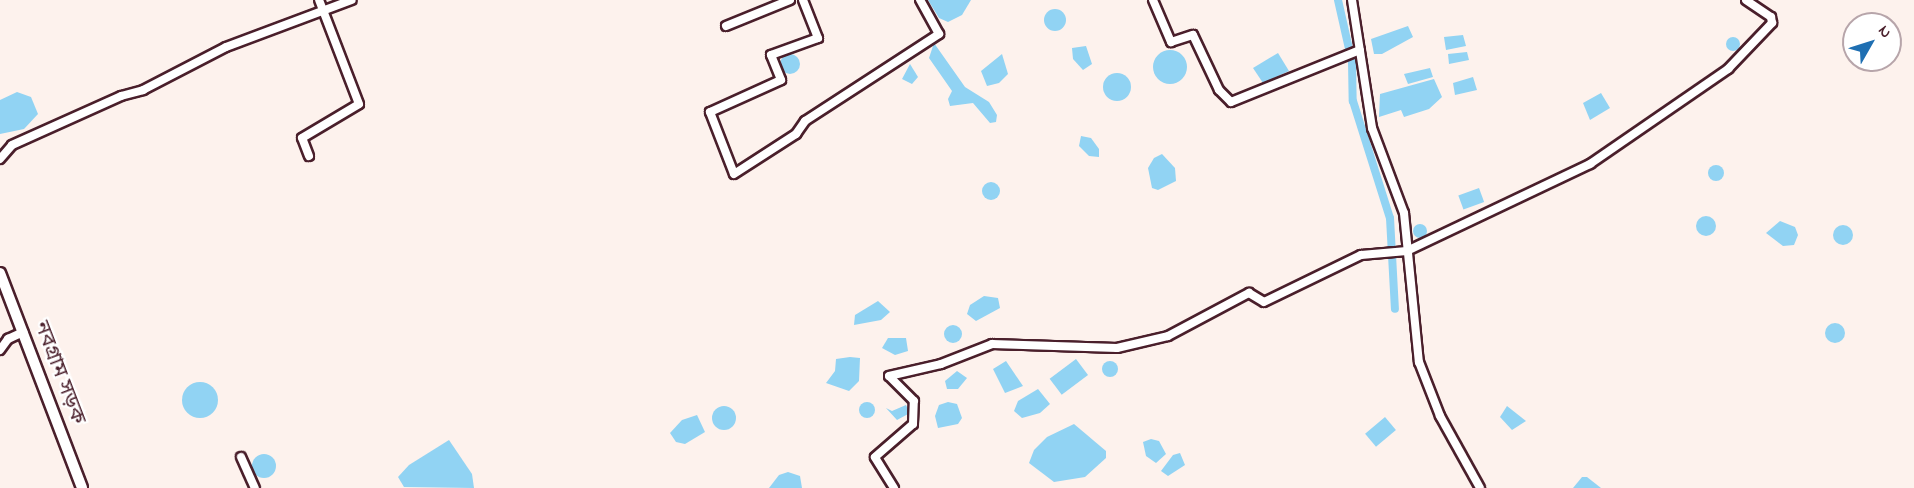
<!DOCTYPE html>
<meta charset="utf-8">
<style>
body{margin:0}
#map{position:relative;width:1914px;height:488px;overflow:hidden;background:#fdf2ed;font-family:"Indie Flower","Noto Sans Bengali",sans-serif}
div>[style]{position:absolute}
[style*='--x']{left:calc(var(--x)*1px);top:calc(var(--y)*1px);width:calc(var(--w)*1px);rotate:calc(var(--a)*1deg)}
.water>*{inset:0;background:#91d3f3;transform-origin:0 0}
.round{border-radius:50%}
.canal>*{height:8px;margin:-4px;padding:0 4px;transform-origin:4px;border-radius:4px;background:#91d3f3}
.roads{filter:drop-shadow(2px 0 #4a1f2b) drop-shadow(-2px 0 #4a1f2b) drop-shadow(0 2px #4a1f2b) drop-shadow(0 -2px #4a1f2b)}
.street>*{height:8px;margin:-4px;padding:0 4px;transform-origin:4px;border-radius:4px;background:#fff}
.secondary>*{height:10px;margin:-5px;padding:0 5px;transform-origin:5px;border-radius:5px;background:#fff}
span{translate:-50% -50%;white-space:nowrap;text-align:center;line-height:1.15;-webkit-text-stroke:4.5px #fff;paint-order:stroke}
.street-label{font-size:21px;color:#4a1f2b}
.north{position:absolute;left:1842px;top:12px;width:60px;height:60px;box-sizing:border-box;background:#fff;border:2px solid #b7a5aa;border-radius:50%;rotate:51deg;font-size:16px;font-weight:700;line-height:24px;text-align:center;color:#4a1f2b}
.north::after{content:'';display:block;margin:auto;width:21px;height:27px;background:#1f6fb2;clip-path:polygon(50% 0,100% 100%,50% 72%,0 100%)}
</style>
<div id="map">
<div class="water">
<div style="clip-path:polygon(928px 0,971px 0,962px 15px,948px 22px,939px 18px)"></div>
<div class="round" style="left:1044px;top:9px;width:22px;height:22px"></div>
<div style="clip-path:polygon(1408px 26px,1413px 37px,1382px 54px,1374px 54px,1371px 39px)"></div>
<div style="clip-path:polygon(1463px 35px,1466px 46px,1446px 50px,1444px 37px)"></div>
<div class="round" style="left:1726px;top:37px;width:14px;height:14px"></div>
<div style="clip-path:polygon(934px 43px,965px 87px,989px 102px,997px 115px,996px 122px,990px 123px,973px 103px,950px 106px,948px 99px,952px 91px,929px 58px)"></div>
<div style="clip-path:polygon(1086px 46px,1092px 64px,1083px 70px,1073px 59px,1072px 48px)"></div>
<div class="round" style="left:1153px;top:50px;width:34px;height:34px"></div>
<div style="clip-path:polygon(1467px 52px,1469px 60px,1449px 64px,1448px 54px)"></div>
<div style="clip-path:polygon(1278px 53px,1289px 71px,1263px 83px,1253px 68px)"></div>
<div style="clip-path:polygon(1002px 54px,1008px 74px,999px 83px,987px 86px,981px 71px)"></div>
<div class="round" style="left:780px;top:54px;width:20px;height:20px"></div>
<div style="clip-path:polygon(910px 64px,918px 77px,912px 84px,902px 79px)"></div>
<div style="clip-path:polygon(1430px 68px,1433px 77px,1408px 84px,1404px 74px)"></div>
<div class="round" style="left:1103px;top:73px;width:28px;height:28px"></div>
<div style="clip-path:polygon(1473px 77px,1477px 90px,1455px 95px,1453px 83px)"></div>
<div style="clip-path:polygon(1434px 79px,1442px 97px,1429px 109px,1404px 117px,1401px 110px,1379px 117px,1380px 94px)"></div>
<div style="clip-path:polygon(17px 92px,31px 97px,38px 114px,24px 129px,0 134px,0 100px)"></div>
<div style="clip-path:polygon(1601px 93px,1610px 108px,1590px 120px,1583px 103px)"></div>
<div style="clip-path:polygon(1081px 136px,1091px 138px,1099px 149px,1099px 157px,1089px 156px,1079px 146px)"></div>
<div style="clip-path:polygon(1162px 154px,1175px 168px,1176px 181px,1158px 190px,1152px 188px,1148px 168px,1154px 158px)"></div>
<div class="round" style="left:1708px;top:165px;width:16px;height:16px"></div>
<div class="round" style="left:982px;top:182px;width:18px;height:18px"></div>
<div style="left:1479px;top:188px;width:15px;height:22px;rotate:70deg"></div>
<div class="round" style="left:1696px;top:216px;width:20px;height:20px"></div>
<div style="clip-path:polygon(1780px 221px,1795px 227px,1798px 235px,1794px 245px,1783px 246px,1766px 233px)"></div>
<div class="round" style="left:1413px;top:224px;width:14px;height:14px"></div>
<div class="round" style="left:1833px;top:225px;width:20px;height:20px"></div>
<div style="clip-path:polygon(984px 296px,998px 298px,1000px 308px,976px 321px,967px 314px,970px 305px)"></div>
<div style="clip-path:polygon(878px 301px,890px 312px,881px 320px,854px 325px,855px 315px)"></div>
<div class="round" style="left:1825px;top:323px;width:20px;height:20px"></div>
<div class="round" style="left:944px;top:325px;width:18px;height:18px"></div>
<div style="clip-path:polygon(888px 338px,906px 338px,908px 351px,895px 355px,882px 348px)"></div>
<div style="clip-path:polygon(850px 357px,860px 358px,859px 381px,849px 391px,826px 383px,835px 371px,836px 359px)"></div>
<div style="left:1076px;top:359px;width:20px;height:33px;rotate:53deg"></div>
<div style="clip-path:polygon(1006px 361px,1023px 386px,1005px 393px,993px 369px)"></div>
<div class="round" style="left:1102px;top:361px;width:16px;height:16px"></div>
<div style="clip-path:polygon(957px 371px,967px 378px,958px 389px,947px 389px,945px 381px)"></div>
<div class="round" style="left:182px;top:382px;width:36px;height:36px"></div>
<div style="clip-path:polygon(1038px 389px,1050px 404px,1040px 413px,1022px 418px,1014px 411px,1018px 401px)"></div>
<div class="round" style="left:859px;top:402px;width:16px;height:16px"></div>
<div style="clip-path:polygon(948px 402px,957px 404px,962px 418px,958px 424px,938px 428px,935px 416px,939px 405px)"></div>
<div style="clip-path:polygon(906px 405px,910px 413px,897px 420px,886px 408px,892px 411px)"></div>
<div style="clip-path:polygon(1507px 406px,1526px 421px,1512px 430px,1500px 417px)"></div>
<div class="round" style="left:712px;top:406px;width:24px;height:24px"></div>
<div style="clip-path:polygon(697px 415px,705px 432px,685px 444px,676px 442px,670px 433px,682px 420px)"></div>
<div style="left:1385px;top:417px;width:17px;height:26px;rotate:50deg"></div>
<div style="clip-path:polygon(1074px 424px,1106px 451px,1106px 458px,1085px 477px,1054px 482px,1029px 463px,1034px 450px,1047px 437px)"></div>
<div style="clip-path:polygon(1151px 439px,1159px 441px,1166px 454px,1156px 463px,1146px 456px,1143px 442px)"></div>
<div style="clip-path:polygon(449px 440px,472px 474px,474px 488px,404px 487px,398px 477px,409px 465px)"></div>
<div style="clip-path:polygon(1180px 453px,1185px 465px,1168px 476px,1161px 471px,1173px 455px)"></div>
<div class="round" style="left:252px;top:454px;width:24px;height:24px"></div>
<div style="clip-path:polygon(788px 472px,800px 476px,802px 488px,769px 488px,779px 475px)"></div>
<div style="clip-path:polygon(1582px 477px,1587px 477px,1601px 488px,1573px 488px)"></div>
</div>
<div class="canal">
<div style="--x:1338;--y:0;--w:64;--a:77.3"></div>
<div style="--x:1352;--y:62;--w:39;--a:89"></div>
<div style="--x:1353;--y:101;--w:123;--a:72.5"></div>
<div style="--x:1390;--y:218;--w:91;--a:86.9"></div>
</div>
<div class="roads">
<div class="street">
<div style="--x:803;--y:0;--w:41;--a:68.5"></div>
<div style="--x:818;--y:38;--w:50;--a:160.1"></div>
<div style="--x:771;--y:55;--w:27;--a:68"></div>
<div style="--x:781;--y:80;--w:78;--a:155.7"></div>
<div style="--x:710;--y:112;--w:66;--a:68.8"></div>
<div style="--x:734;--y:174;--w:74;--a:-32.8"></div>
<div style="--x:796;--y:134;--w:16;--a:-55"></div>
<div style="--x:805;--y:121;--w:160;--a:-33"></div>
<div style="--x:939;--y:34;--w:39;--a:-119"></div>
<div style="--x:1153;--y:0;--w:46;--a:66.8"></div>
<div style="--x:1171;--y:42;--w:23;--a:-18"></div>
<div style="--x:1193;--y:35;--w:61;--a:64.7"></div>
<div style="--x:1219;--y:90;--w:17;--a:45"></div>
<div style="--x:1231;--y:102;--w:139;--a:-22"></div>
<div style="--x:1352;--y:0;--w:130;--a:81.1"></div>
<div style="--x:1372;--y:128;--w:91;--a:69.4"></div>
<div style="--x:1404;--y:213;--w:150;--a:84.3"></div>
<div style="--x:1419;--y:362;--w:58;--a:68.7"></div>
<div style="--x:1440;--y:416;--w:82;--a:60.9"></div>
<div style="--x:726;--y:26;--w:69;--a:-22.1"></div>
<div style="--x:309;--y:156;--w:19;--a:-111"></div>
<div style="--x:302;--y:138;--w:66;--a:-30.8"></div>
<div style="--x:359;--y:104;--w:111;--a:-111"></div>
<div style="--x:0;--y:159;--w:18;--a:-49"></div>
<div style="--x:12;--y:145;--w:120;--a:-24.2"></div>
<div style="--x:121;--y:96;--w:23;--a:-15"></div>
<div style="--x:143;--y:90;--w:93;--a:-27.4"></div>
<div style="--x:226;--y:47;--w:134;--a:-20.5"></div>
<div style="--x:0;--y:350;--w:14;--a:-54"></div>
<div style="--x:8;--y:339;--w:17;--a:-25"></div>
<div style="--x:241;--y:457;--w:34;--a:66"></div>
<div style="--x:894;--y:488;--w:36;--a:-122"></div>
<div style="--x:875;--y:457;--w:50;--a:-41"></div>
<div style="--x:913;--y:424;--w:23;--a:-88"></div>
<div style="--x:914;--y:401;--w:35;--a:-135"></div>
<div style="--x:889;--y:376;--w:53;--a:-13"></div>
<div style="--x:941;--y:364;--w:55;--a:-21.4"></div>
<div style="--x:992;--y:344;--w:125;--a:1.8"></div>
<div style="--x:1117;--y:348;--w:52;--a:-13.2"></div>
<div style="--x:1168;--y:336;--w:92;--a:-28"></div>
<div style="--x:1249;--y:293;--w:17;--a:31"></div>
<div style="--x:1264;--y:302;--w:108;--a:-25.9"></div>
<div style="--x:1361;--y:255;--w:46;--a:-5"></div>
<div style="--x:1407;--y:251;--w:203;--a:-25.4"></div>
<div style="--x:1590;--y:164;--w:168;--a:-34.5"></div>
<div style="--x:1728;--y:69;--w:64;--a:-46.3"></div>
<div style="--x:1772;--y:23;--w:6;--a:-99"></div>
<div style="--x:1771;--y:17;--w:30;--a:-146"></div>
</div>
<div class="secondary">
<div style="--x:0;--y:273;--w:230;--a:69.1"></div>
</div>
</div>
<div class="street-label">
<span style="left:59px;top:373px;rotate:69deg">নবগ্রাম সড়ক</span>
</div>
<div class="north">N</div>
</div>
